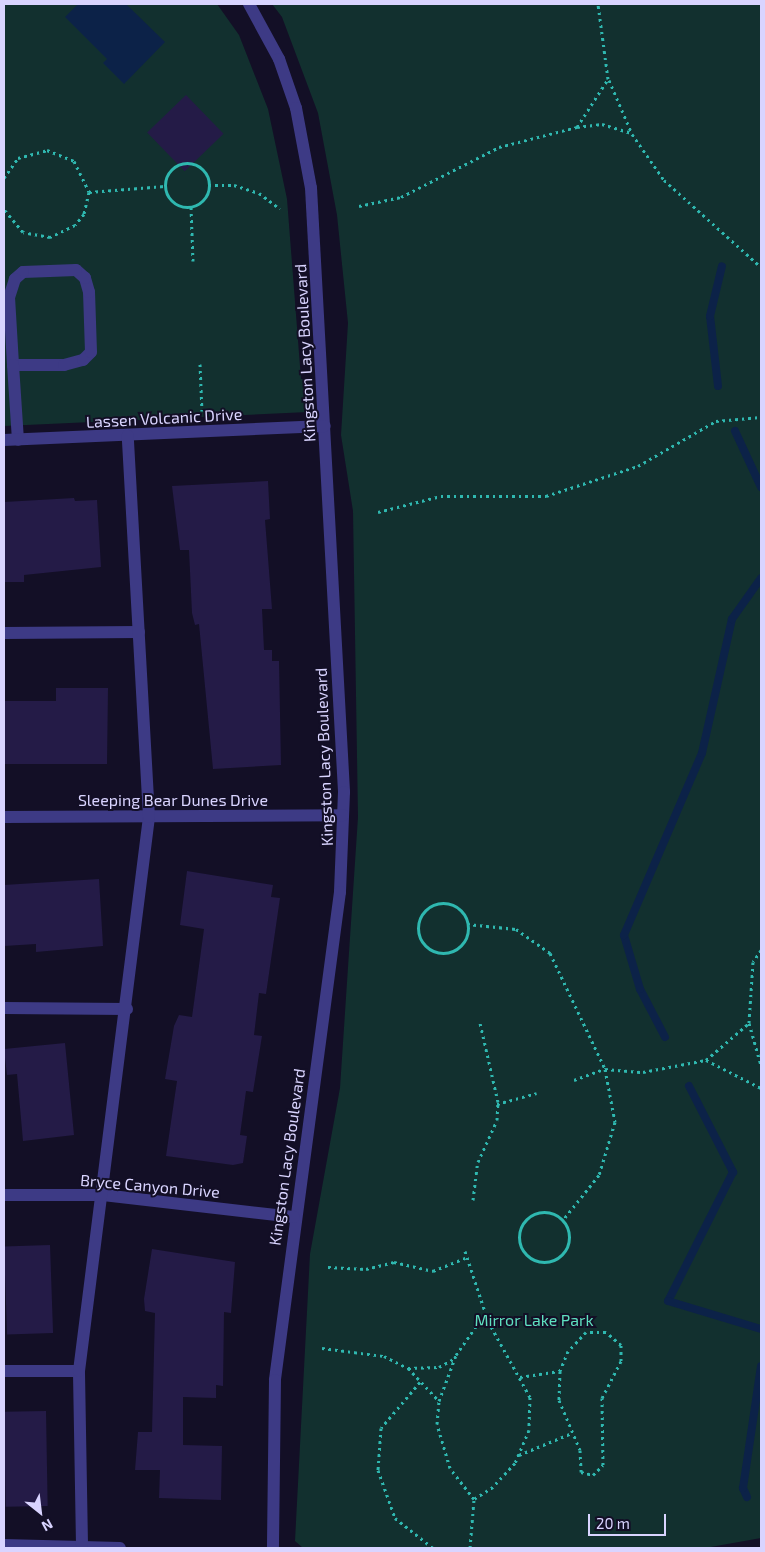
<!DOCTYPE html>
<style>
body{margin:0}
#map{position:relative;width:765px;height:1552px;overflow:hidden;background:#130f26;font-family:"Exo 2",sans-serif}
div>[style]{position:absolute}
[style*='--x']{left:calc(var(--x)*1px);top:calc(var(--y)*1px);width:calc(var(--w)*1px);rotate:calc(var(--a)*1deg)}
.green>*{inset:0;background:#12302f}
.water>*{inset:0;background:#0c2248}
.stream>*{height:8px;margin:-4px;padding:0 4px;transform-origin:4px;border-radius:4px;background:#0c2248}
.building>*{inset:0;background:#241b47;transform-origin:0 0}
.path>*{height:3px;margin-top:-1.5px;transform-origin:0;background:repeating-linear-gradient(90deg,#2fb8b0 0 2.5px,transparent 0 6.5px)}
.path>.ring{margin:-1.5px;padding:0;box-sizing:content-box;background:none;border:3px solid #2fb8b0;border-radius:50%}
.minor>*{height:12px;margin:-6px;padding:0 6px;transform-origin:6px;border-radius:6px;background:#3d3a85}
span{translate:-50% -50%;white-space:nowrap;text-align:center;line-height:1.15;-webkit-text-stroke:4px #130f26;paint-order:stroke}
.street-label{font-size:16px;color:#d9d4ff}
.park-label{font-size:16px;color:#5fe0c0}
.frame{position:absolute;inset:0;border:5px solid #d9d4ff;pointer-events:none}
.north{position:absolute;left:15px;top:1487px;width:50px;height:50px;-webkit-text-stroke:4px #130f26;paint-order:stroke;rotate:151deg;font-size:14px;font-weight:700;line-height:20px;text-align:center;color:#d9d4ff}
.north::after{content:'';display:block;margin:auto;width:18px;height:22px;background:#d9d4ff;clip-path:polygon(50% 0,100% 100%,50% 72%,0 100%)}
.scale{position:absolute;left:588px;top:1514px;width:78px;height:22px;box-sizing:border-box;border:2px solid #d9d4ff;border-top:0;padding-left:6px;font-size:15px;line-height:18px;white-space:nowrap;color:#d9d4ff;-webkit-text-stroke:4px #130f26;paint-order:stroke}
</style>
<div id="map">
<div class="green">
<div style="clip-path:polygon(4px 4px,217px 4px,239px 35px,268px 109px,287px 199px,301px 379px,310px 380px,308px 412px,4px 426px)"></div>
<div style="clip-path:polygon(272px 4px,761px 4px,761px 1538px,705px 1548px,303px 1548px,295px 1541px,310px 1254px,340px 1088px,358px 817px,353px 511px,341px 435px,348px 323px,337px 215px,318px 113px,282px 17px)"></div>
</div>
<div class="water">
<div style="clip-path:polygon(78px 4px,126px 4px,165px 42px,124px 84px,103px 63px,107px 59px,65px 17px)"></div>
</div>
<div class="stream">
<div style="--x:718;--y:386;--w:70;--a:-96.5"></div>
<div style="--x:710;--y:316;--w:51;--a:-76.5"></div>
<div style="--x:735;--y:431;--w:62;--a:65.1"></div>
<div style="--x:665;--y:1037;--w:54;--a:-117.5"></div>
<div style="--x:640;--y:989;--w:56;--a:-106.5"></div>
<div style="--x:624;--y:935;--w:198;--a:-66.8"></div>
<div style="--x:702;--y:753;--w:137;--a:-77.4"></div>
<div style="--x:732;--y:619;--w:50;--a:-54.7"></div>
<div style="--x:689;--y:1086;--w:97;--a:62.9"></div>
<div style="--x:733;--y:1172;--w:144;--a:116.7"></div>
<div style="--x:668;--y:1301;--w:97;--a:16.8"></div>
<div style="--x:747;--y:1497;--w:10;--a:-114"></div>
<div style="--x:743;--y:1488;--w:123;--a:-81.6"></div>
</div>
<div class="building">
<div style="left:186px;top:95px;width:54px;height:54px;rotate:46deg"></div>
<div style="clip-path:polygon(268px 481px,270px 519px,265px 520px,272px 609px,262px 609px,264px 650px,272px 650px,272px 661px,279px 661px,281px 765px,213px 769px,199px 624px,195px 625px,192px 613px,189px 550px,180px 550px,172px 486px)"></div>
<div style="clip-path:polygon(74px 498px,75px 501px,97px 500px,101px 567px,24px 575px,24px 582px,4px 582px,4px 502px)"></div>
<div style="clip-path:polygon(56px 688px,108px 688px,107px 764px,4px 764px,4px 701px,56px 701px)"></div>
<div style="clip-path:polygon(187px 871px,273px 885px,271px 897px,280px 898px,266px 994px,259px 993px,254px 1035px,262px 1036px,253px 1092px,246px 1091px,240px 1135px,247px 1136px,243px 1163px,233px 1165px,166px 1156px,177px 1081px,165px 1079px,174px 1026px,179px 1015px,192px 1017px,204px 929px,180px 925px)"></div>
<div style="clip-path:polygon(99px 879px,103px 946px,36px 952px,36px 944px,4px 946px,4px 885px)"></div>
<div style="clip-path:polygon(65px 1043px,74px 1135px,23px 1141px,17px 1074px,7px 1075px,4px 1049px)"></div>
<div style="left:50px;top:1245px;width:88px;height:46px;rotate:88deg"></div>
<div style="clip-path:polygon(152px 1249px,235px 1262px,231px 1313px,224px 1312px,223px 1386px,216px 1385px,216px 1398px,183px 1397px,183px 1445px,222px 1446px,221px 1500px,159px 1498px,160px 1470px,135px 1470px,138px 1432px,152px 1432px,155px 1313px,145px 1311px,144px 1299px)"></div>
<div style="left:46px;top:1411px;width:95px;height:42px;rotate:89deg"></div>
</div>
<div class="path">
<div style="--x:609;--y:80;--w:59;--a:66.9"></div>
<div style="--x:632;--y:134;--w:56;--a:55.2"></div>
<div style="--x:664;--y:180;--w:130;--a:41.9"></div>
<div style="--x:577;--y:127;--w:25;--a:-7"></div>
<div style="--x:602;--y:124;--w:30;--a:17"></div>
<div class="ring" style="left:165px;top:163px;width:41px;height:41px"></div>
<div style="--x:4;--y:178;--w:24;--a:-55"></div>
<div style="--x:18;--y:158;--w:30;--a:-15"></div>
<div style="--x:47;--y:150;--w:29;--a:22"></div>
<div style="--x:74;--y:161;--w:34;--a:64"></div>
<div style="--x:89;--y:192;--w:23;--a:103"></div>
<div style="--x:84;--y:214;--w:14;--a:129"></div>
<div style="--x:75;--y:225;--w:28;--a:154"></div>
<div style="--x:50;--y:237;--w:27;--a:-170"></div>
<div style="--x:23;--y:232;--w:30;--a:-130"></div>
<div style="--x:209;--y:185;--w:25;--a:0"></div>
<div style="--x:234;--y:185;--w:26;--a:18"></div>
<div style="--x:259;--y:193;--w:26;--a:37"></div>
<div style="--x:89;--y:192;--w:76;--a:-4.5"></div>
<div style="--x:359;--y:206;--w:43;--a:-12.1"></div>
<div style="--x:401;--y:197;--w:110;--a:-27"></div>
<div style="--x:499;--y:147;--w:81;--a:-14.4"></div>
<div style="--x:577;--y:127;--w:57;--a:-57.1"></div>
<div style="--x:608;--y:79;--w:76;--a:-97.6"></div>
<div style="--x:191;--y:207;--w:54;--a:87.9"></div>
<div style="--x:200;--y:364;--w:47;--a:87.6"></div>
<div style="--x:378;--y:512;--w:65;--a:-14.3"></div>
<div style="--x:441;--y:496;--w:105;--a:0"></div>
<div style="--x:546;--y:496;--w:97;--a:-18.1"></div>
<div style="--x:638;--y:466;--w:90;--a:-30"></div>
<div style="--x:716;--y:421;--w:45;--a:-5.1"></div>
<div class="ring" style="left:418px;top:903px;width:47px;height:47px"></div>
<div style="--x:467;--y:924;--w:49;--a:5.8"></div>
<div style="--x:516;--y:929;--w:42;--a:35.2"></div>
<div style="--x:550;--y:953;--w:128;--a:64.6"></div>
<div style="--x:605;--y:1069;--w:54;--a:79.3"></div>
<div style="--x:615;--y:1122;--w:55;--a:106.8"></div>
<div style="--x:599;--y:1175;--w:58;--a:128.7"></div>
<div style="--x:761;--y:950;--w:14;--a:124"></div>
<div style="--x:753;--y:962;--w:61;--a:93.8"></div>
<div style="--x:749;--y:1023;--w:44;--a:74.1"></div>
<div style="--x:706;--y:1060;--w:57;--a:-40.7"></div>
<div style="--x:574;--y:1080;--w:33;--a:-20"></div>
<div style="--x:605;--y:1069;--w:38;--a:5"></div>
<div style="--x:643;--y:1072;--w:64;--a:-10.8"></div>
<div style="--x:706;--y:1060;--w:62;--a:27"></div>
<div style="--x:497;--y:1104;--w:41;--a:-15.4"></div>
<div style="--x:473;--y:1200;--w:38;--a:-83"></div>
<div style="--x:478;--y:1162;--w:46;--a:-65.7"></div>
<div style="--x:497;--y:1120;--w:18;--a:-87"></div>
<div style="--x:498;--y:1102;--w:81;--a:-102.8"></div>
<div class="ring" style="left:519px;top:1212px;width:47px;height:47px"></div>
<div style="--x:465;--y:1251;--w:74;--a:71.8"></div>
<div style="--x:488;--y:1321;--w:87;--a:61.1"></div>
<div style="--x:530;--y:1397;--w:33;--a:92"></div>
<div style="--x:529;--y:1430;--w:36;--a:113"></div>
<div style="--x:515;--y:1463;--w:33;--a:133"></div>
<div style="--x:493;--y:1487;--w:22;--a:148"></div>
<div style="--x:474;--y:1499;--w:39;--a:-128"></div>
<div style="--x:450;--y:1468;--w:46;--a:-106.5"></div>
<div style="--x:437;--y:1424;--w:23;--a:-85"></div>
<div style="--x:439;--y:1401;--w:49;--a:-69.7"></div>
<div style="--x:456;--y:1355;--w:37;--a:-55"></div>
<div style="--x:477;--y:1325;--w:12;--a:-20"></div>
<div style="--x:328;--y:1267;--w:38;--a:3"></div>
<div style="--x:366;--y:1269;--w:29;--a:-14"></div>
<div style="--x:394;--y:1262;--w:40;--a:13"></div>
<div style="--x:433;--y:1271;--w:37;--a:-22"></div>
<div style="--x:322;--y:1348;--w:63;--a:7.4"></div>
<div style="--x:384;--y:1356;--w:27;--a:27"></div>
<div style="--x:408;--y:1368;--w:45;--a:46.8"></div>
<div style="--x:408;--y:1368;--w:31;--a:-2"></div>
<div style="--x:439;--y:1367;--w:18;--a:-29"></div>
<div style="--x:520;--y:1377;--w:40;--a:-8.5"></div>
<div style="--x:560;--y:1371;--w:29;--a:92"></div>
<div style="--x:559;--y:1400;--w:54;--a:67.2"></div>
<div style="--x:580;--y:1450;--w:22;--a:87"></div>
<div style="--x:581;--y:1472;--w:12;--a:14"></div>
<div style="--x:593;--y:1475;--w:14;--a:-45"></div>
<div style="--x:603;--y:1465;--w:67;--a:-90.9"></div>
<div style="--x:602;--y:1398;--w:42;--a:-62.8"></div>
<div style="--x:621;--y:1361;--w:16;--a:-90"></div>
<div style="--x:621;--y:1345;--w:20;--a:-139"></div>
<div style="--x:606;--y:1332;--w:20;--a:180"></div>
<div style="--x:586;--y:1332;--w:26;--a:133"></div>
<div style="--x:568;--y:1351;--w:22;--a:112"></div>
<div style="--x:420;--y:1382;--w:60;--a:130.3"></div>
<div style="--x:381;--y:1428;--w:42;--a:94.1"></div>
<div style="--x:378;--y:1470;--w:51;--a:70.5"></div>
<div style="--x:395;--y:1518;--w:48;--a:38.3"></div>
<div style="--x:519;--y:1455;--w:57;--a:-22.5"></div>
<div style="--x:470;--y:1548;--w:49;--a:-85.3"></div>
</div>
<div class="minor">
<div style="--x:249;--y:4;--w:63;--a:61.4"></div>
<div style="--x:279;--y:59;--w:52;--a:70.9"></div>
<div style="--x:296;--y:108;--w:81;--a:79.4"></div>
<div style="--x:311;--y:188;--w:605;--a:86.87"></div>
<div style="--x:344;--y:792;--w:100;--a:92.3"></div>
<div style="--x:340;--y:892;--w:492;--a:97.6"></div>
<div style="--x:275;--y:1380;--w:168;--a:90.7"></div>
<div style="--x:13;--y:365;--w:51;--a:0"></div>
<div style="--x:64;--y:365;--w:20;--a:-15"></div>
<div style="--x:83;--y:360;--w:11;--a:-45"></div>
<div style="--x:91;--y:352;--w:60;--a:-91.9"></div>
<div style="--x:89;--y:292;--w:15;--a:-106"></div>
<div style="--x:85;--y:278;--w:12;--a:-138"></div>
<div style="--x:76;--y:270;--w:53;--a:177.8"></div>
<div style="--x:23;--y:272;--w:11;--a:139"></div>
<div style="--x:15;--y:279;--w:19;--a:108"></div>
<div style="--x:9;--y:297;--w:68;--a:86.6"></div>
<div style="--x:13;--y:365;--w:75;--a:86.2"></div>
<div style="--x:4;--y:440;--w:321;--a:-2.5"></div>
<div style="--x:4;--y:633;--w:135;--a:-0.4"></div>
<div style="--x:4;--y:817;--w:339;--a:-0.3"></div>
<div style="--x:4;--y:1008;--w:123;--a:0.5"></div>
<div style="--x:4;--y:1195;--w:99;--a:0"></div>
<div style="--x:103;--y:1195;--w:192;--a:6.6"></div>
<div style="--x:4;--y:1371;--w:75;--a:0"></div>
<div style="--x:4;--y:1545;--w:116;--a:1.5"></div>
<div style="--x:82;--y:1545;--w:174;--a:-91"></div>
<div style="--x:79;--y:1371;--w:558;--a:-82.8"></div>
<div style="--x:149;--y:817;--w:382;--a:-93.2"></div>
</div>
<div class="street-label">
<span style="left:305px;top:353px;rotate:-93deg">Kingston Lacy Boulevard</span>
<span style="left:164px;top:418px;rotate:-3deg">Lassen Volcanic Drive</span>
<span style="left:324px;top:757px;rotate:-92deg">Kingston Lacy Boulevard</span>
<span style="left:173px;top:800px">Sleeping Bear Dunes Drive</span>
<span style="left:287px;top:1157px;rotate:-82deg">Kingston Lacy Boulevard</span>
<span style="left:150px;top:1186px;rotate:5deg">Bryce Canyon Drive</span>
</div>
<div class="park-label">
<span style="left:534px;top:1320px">Mirror Lake Park</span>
</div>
<div class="frame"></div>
<div class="north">N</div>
<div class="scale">20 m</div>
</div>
